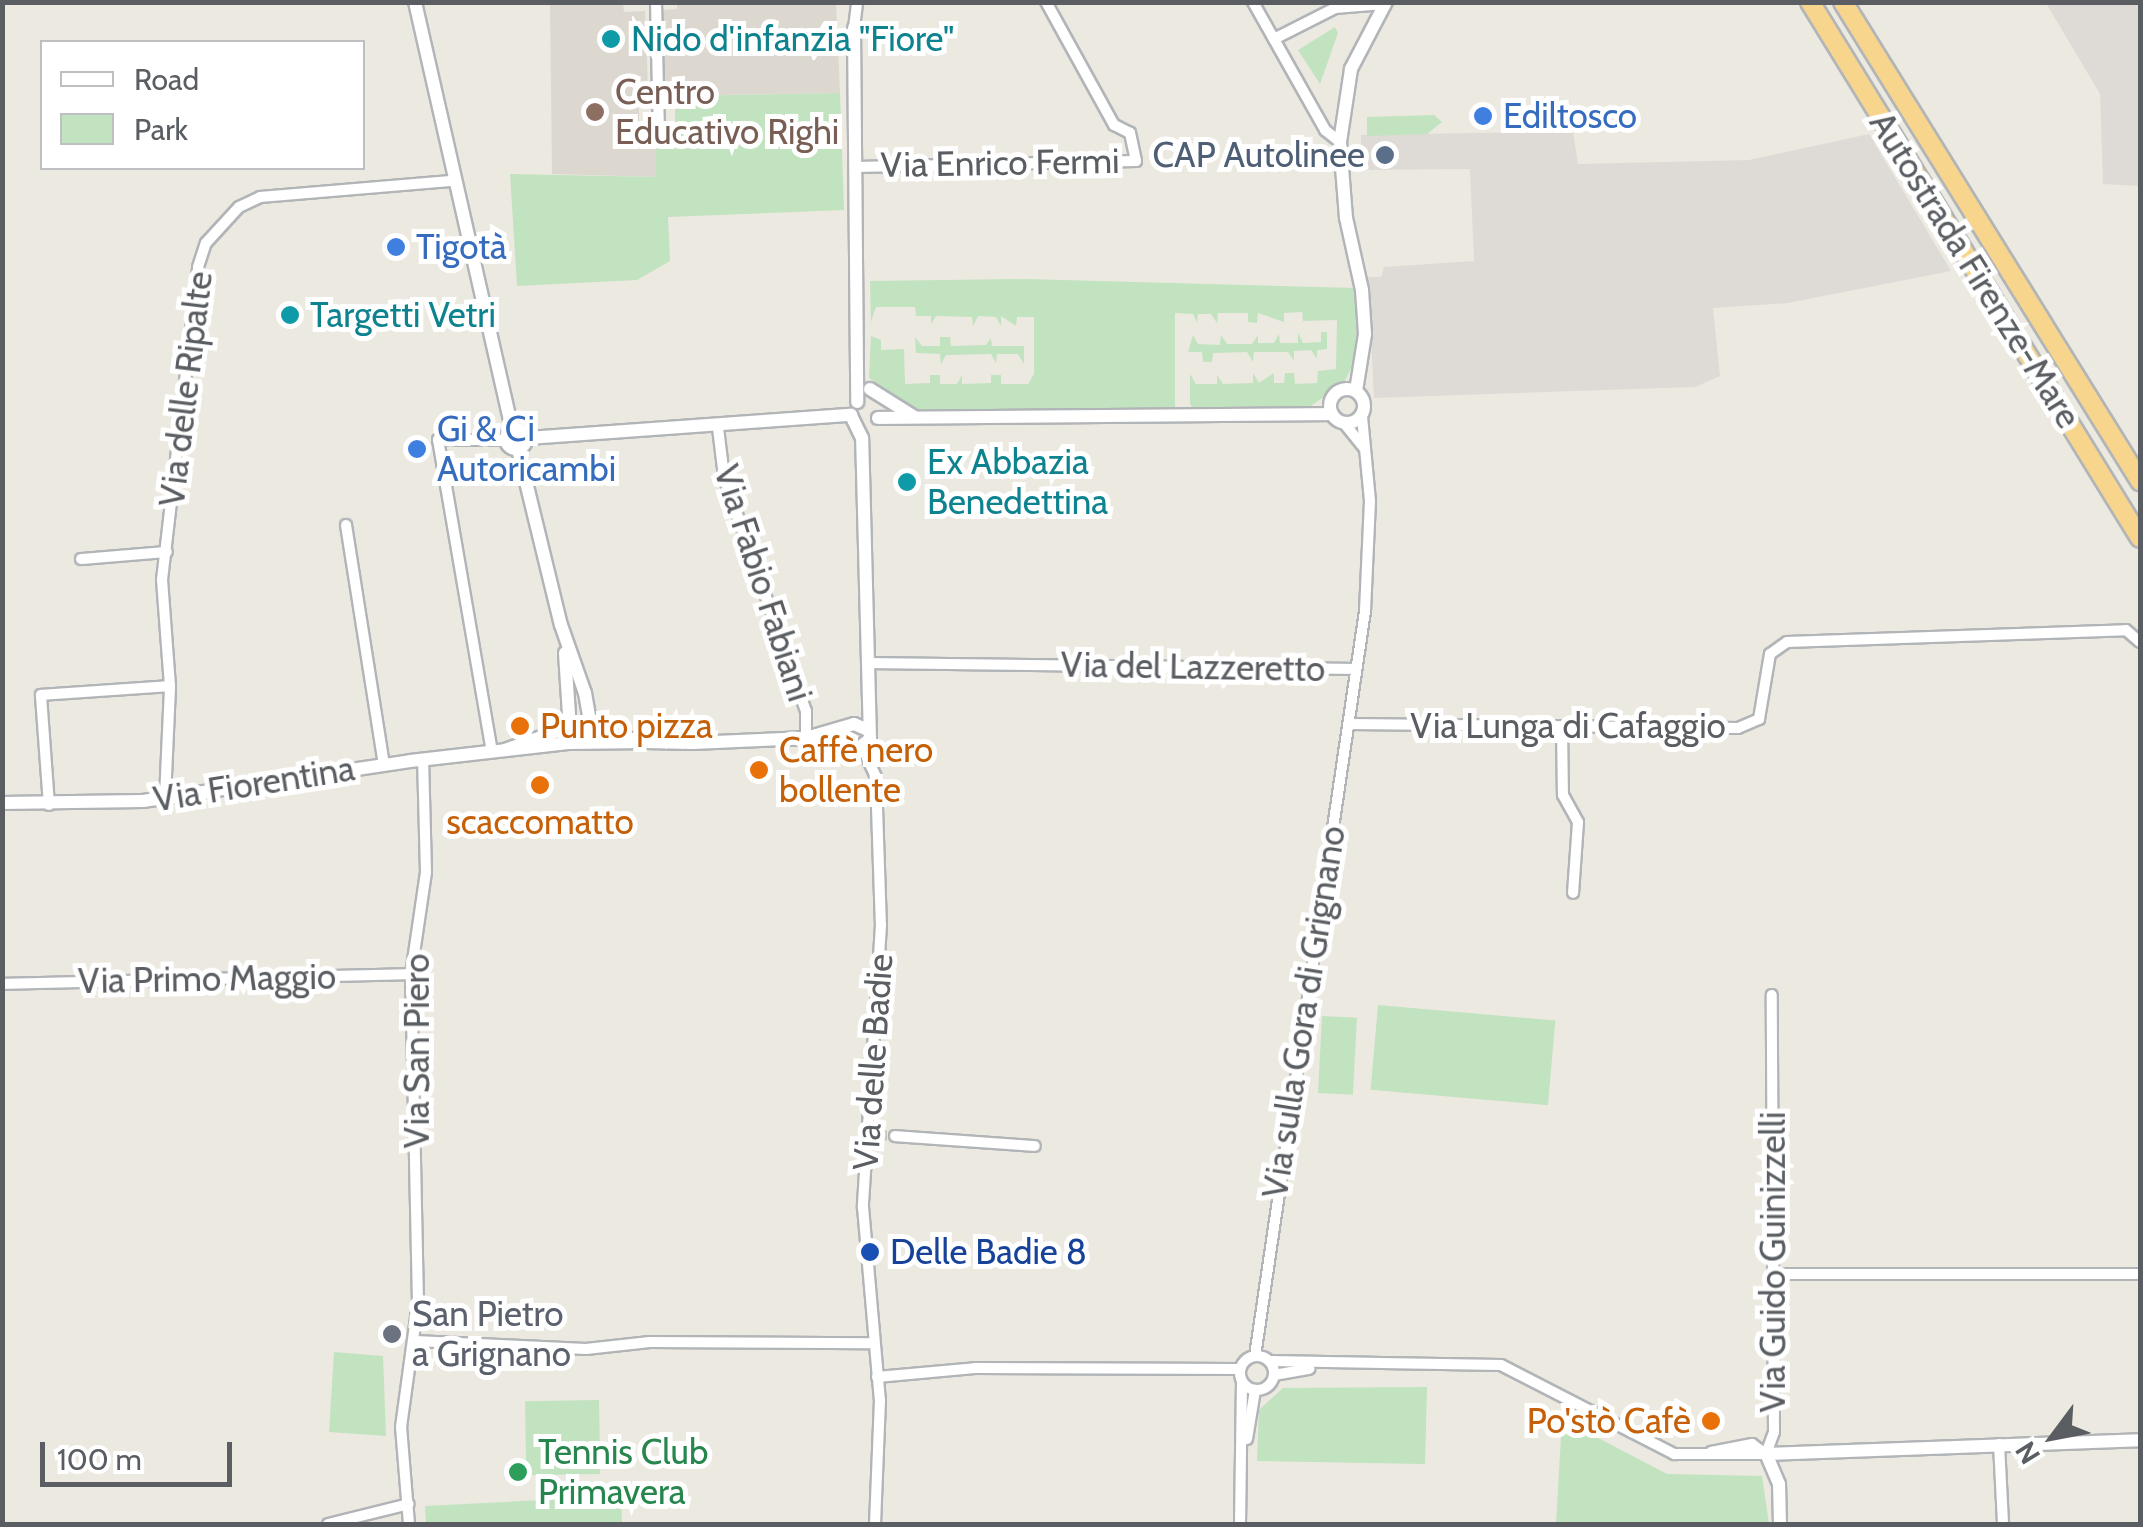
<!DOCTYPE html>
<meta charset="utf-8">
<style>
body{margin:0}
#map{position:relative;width:2143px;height:1527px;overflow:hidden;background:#ece9e1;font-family:Cabin,sans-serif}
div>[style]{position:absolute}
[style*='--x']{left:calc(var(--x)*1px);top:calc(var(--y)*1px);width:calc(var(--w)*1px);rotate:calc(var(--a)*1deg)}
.industrial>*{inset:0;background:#dedbd6}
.education>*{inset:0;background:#dcd8d0}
.green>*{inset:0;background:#c1e3bf;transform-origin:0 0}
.minor-tunnel>*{height:10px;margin-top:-5px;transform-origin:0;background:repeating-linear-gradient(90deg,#c8c6c1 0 10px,transparent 0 15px)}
.roads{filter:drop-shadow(2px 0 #b2b5b8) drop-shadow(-2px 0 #b2b5b8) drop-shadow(0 2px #b2b5b8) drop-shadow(0 -2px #b2b5b8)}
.minor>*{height:10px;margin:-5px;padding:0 5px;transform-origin:5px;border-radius:5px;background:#fff}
.minor>.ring{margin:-5px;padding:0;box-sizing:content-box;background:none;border:10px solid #fff;border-radius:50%}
.tertiary>*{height:12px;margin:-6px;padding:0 6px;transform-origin:6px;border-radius:6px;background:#fff}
.tertiary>.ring{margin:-6px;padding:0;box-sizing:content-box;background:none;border:12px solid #fff;border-radius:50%}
.motorway>*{height:18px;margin:-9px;padding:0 9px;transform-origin:9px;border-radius:9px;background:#f7d58d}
.dots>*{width:28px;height:28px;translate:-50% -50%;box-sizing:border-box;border:5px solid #fff;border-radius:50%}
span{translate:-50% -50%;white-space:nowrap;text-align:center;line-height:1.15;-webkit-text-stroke:10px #fff;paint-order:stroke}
.culture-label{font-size:35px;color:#0d838f}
.left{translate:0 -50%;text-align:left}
.education-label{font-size:35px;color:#785e54}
.shop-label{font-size:35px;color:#366cbe}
.service-label{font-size:35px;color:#4e5e75}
.right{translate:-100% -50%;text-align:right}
.street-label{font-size:35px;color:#5a5e62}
.food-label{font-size:35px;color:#c56008}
.transit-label{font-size:35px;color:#164399}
.worship-label{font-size:35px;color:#5b616d}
.leisure-label{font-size:35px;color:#27864d}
.frame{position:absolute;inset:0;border:5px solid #5a5e62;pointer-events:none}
.legend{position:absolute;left:40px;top:40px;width:325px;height:130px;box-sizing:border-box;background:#fff;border:2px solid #bdbfc0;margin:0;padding:12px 18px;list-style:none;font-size:30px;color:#5a5e62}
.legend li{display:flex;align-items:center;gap:20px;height:50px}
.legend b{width:50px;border:2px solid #bdbfc0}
.north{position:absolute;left:2003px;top:1387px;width:100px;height:100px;-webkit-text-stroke:8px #fff;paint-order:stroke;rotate:238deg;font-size:28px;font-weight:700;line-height:40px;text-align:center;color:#5a5e62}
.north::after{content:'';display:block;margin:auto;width:35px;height:45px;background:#5a5e62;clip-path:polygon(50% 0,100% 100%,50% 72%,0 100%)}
.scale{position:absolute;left:40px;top:1442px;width:192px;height:45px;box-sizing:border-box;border:5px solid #5a5e62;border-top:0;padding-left:12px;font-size:30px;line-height:35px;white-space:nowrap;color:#5a5e62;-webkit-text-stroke:8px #fff;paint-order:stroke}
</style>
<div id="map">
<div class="industrial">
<div style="clip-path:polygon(2046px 3px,2140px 3px,2140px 186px,2103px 184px,2100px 94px)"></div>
<div style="clip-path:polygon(1573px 131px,1578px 164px,1749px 160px,1869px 134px,1951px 271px,1788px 303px,1713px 308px,1720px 376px,1695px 387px,1374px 398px,1368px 277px,1381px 277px,1384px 267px,1474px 261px,1470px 169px,1361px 170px,1361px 135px)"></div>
</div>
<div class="education">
<div style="clip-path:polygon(677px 2px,836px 3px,840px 93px,663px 96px,662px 10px,677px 9px)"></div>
<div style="clip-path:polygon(550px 3px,623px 3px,624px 12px,645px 11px,648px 88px,639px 95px,639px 129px,656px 139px,657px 177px,552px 174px)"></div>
</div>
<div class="green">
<div style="clip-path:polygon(1335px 27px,1338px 33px,1320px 84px,1298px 50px)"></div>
<div style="clip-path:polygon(840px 93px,844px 210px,668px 217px,670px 261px,637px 280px,517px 286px,510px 174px,656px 177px,656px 139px,675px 130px,675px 96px)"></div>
<div style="clip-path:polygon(1434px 115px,1442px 122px,1427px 134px,1367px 136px,1367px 117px)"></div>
<div style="clip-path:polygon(1026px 279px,1355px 288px,1357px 356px,1344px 383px,1305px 410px,1193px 412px,1190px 402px,1190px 374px,1196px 384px,1217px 384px,1217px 375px,1223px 384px,1253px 383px,1253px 373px,1259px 383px,1274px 373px,1274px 383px,1284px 383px,1285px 373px,1294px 373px,1295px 384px,1317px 383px,1318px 371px,1336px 369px,1337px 320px,1303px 321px,1302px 312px,1284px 313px,1284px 322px,1258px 313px,1257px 323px,1248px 322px,1248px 313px,1218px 313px,1217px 323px,1211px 314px,1198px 314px,1197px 323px,1193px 314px,1175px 313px,1175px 411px,917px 409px,869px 378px,871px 336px,881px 340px,881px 350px,904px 349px,905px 384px,930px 383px,930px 375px,940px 375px,940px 384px,957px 384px,962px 375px,962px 384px,991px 383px,991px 375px,1001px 375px,1001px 384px,1028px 384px,1034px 374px,1034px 317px,1017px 317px,1016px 326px,1001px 316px,1001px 326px,996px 317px,978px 316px,973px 326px,972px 317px,936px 316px,931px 324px,931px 316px,916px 316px,915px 307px,876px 307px,871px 322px,870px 281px)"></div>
<div style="clip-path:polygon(1321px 332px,1327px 332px,1327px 349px,1317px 350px,1317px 359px,1311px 350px,1294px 351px,1294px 361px,1288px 352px,1254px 352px,1253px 362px,1247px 352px,1213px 353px,1212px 362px,1203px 362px,1202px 352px,1188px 352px,1193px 335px,1198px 344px,1220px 345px,1221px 335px,1227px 344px,1252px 344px,1258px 335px,1258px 343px,1274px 343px,1279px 334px,1280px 343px,1298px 343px,1298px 333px,1303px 343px,1321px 342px)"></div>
<div style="clip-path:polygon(915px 337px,922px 346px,940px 346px,940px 337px,950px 337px,951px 346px,986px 345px,991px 338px,992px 346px,1024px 346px,1024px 364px,1018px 354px,997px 354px,996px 363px,991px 354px,946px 355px,941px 364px,940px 354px,916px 353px)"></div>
<div style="left:1378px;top:1005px;width:178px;height:85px;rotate:5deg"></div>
<div style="left:1322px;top:1016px;width:35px;height:77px;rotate:3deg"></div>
<div style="clip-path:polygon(334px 1352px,383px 1356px,386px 1436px,329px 1432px)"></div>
<div style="clip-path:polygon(1427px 1387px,1425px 1464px,1257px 1461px,1259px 1410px,1283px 1388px)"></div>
<div style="left:599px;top:1400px;width:74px;height:74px;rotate:89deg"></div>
<div style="clip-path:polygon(1562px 1419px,1667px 1474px,1762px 1476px,1769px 1524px,1556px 1524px)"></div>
<div style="clip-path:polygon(621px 1496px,622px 1524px,426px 1524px,425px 1506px)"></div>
</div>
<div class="minor-tunnel">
<div style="--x:877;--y:1135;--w:18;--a:3"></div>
</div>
<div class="roads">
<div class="minor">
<div style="--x:656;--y:2;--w:133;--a:88.7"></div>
<div style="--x:1253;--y:2;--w:147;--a:60.6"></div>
<div style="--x:1325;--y:130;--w:19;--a:39"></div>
<div style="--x:854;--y:28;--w:26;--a:-83"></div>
<div style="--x:1274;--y:39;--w:68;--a:-26.9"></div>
<div style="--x:1335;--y:8;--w:49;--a:-4.7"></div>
<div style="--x:855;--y:167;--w:281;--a:-1.2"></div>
<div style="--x:1136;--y:161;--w:29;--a:-102"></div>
<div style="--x:1130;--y:133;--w:18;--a:-153"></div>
<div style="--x:1114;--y:125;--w:141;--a:-118.9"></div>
<div style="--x:1344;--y:423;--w:32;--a:51"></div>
<div style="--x:718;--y:428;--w:49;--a:83"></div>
<div style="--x:724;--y:477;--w:248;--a:70.7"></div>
<div style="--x:806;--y:711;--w:27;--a:90"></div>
<div style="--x:346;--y:525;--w:242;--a:81"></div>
<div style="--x:81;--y:559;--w:86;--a:-4.7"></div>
<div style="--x:871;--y:663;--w:483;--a:0.7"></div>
<div style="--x:1350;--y:724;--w:388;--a:0.6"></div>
<div style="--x:1738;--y:728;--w:23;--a:-23"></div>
<div style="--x:1759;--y:719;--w:66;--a:-80.4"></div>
<div style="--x:1770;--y:654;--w:21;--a:-35"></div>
<div style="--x:1787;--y:642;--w:339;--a:-2"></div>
<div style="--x:2126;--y:630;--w:18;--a:41"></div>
<div style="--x:1562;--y:727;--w:68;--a:89.2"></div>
<div style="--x:1563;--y:795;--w:31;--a:61"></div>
<div style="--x:1578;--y:822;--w:71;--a:94"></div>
<div style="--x:863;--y:749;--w:31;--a:65"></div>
<div style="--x:876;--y:777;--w:148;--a:88.1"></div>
<div style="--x:881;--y:925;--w:283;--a:93.7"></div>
<div style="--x:863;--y:1207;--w:194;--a:85"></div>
<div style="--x:880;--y:1400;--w:124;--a:92.3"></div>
<div style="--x:492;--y:752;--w:317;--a:-99.8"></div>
<div style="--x:438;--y:440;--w:68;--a:0"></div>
<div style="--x:165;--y:798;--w:112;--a:-87.4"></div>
<div style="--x:170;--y:686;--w:106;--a:-94.3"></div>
<div style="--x:162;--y:580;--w:315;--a:-83.4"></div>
<div style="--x:198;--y:267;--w:25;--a:-72"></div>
<div style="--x:206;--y:243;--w:49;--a:-47.5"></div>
<div style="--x:239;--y:207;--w:23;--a:-25"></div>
<div style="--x:260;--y:197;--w:191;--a:-4.8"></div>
<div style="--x:49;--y:805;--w:110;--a:-94.2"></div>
<div style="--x:41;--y:695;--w:129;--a:-4"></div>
<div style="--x:2;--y:984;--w:409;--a:-1.4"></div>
<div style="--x:895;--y:1136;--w:140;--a:4.1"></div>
<div style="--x:1772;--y:1274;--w:368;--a:0"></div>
<div style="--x:415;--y:1341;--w:171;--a:2.7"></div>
<div style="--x:586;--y:1349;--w:64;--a:-6.2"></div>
<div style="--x:650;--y:1342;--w:223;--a:0.3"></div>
<div class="ring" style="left:1240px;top:1356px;width:24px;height:24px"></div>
<div style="--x:1255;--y:1356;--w:753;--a:-81.6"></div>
<div style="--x:1365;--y:611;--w:110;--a:-87.4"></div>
<div style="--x:1370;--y:501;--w:85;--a:-95.4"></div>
<div style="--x:1270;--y:1361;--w:231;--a:1"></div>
<div style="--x:1501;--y:1365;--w:195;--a:27.2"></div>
<div style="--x:1674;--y:1454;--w:92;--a:0"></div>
<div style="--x:1274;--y:1375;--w:36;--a:-10"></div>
<div style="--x:877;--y:1377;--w:98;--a:-5.2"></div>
<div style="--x:975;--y:1368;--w:265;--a:0.2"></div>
<div style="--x:1247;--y:1439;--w:50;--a:-80.7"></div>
<div style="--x:1999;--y:1444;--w:80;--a:87.1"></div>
<div style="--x:1711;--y:1452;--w:42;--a:-11"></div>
<div style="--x:1752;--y:1444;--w:17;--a:36"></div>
<div style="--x:1766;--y:1454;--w:23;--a:-70"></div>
<div style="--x:1774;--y:1432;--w:437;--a:-90.3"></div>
<div style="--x:328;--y:1524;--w:83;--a:-13.9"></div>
<div style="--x:409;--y:1524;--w:97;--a:-94.7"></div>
<div style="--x:401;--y:1427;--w:125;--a:-82.2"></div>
<div style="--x:418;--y:1303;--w:329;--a:-91.2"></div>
<div style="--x:411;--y:974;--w:103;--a:-81.6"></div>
<div style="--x:426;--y:872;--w:111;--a:-91.5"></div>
<div style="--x:1240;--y:1524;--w:142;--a:-89.2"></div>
</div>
<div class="tertiary">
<div style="--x:415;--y:2;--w:438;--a:77.2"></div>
<div style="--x:854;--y:28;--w:374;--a:89.5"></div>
<div class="ring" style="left:1330px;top:389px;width:22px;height:22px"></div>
<div style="--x:870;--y:389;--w:51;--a:32.1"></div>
<div style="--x:1356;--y:391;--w:58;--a:-81"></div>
<div style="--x:1365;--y:334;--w:44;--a:-93.9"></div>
<div style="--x:1362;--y:290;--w:74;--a:-102.5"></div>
<div style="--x:1346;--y:218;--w:76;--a:-94.5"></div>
<div style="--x:1340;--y:142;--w:74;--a:-81.4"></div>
<div style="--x:1351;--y:69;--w:76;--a:-62.4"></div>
<div style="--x:878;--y:418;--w:454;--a:-0.5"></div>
<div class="ring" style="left:506px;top:429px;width:8px;height:8px"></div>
<div style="--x:527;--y:438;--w:325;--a:-4.1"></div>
<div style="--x:518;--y:449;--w:181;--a:76.3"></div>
<div style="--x:561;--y:625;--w:72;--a:70.6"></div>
<div style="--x:585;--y:693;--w:39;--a:80"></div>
<div style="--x:592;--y:731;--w:12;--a:114"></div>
<div style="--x:565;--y:653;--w:62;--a:86.3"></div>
<div style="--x:592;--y:731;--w:55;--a:11.5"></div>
<div style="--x:646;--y:742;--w:47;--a:1.2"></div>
<div style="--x:693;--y:743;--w:113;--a:-2.5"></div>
<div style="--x:806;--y:738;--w:50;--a:-16.3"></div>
<div style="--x:854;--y:724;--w:15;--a:23"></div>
<div style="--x:806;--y:738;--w:51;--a:13.5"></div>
<div style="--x:856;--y:750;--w:18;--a:-38"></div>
<div style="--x:870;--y:739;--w:301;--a:-91.5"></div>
<div style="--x:862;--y:438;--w:25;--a:-116"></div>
<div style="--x:505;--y:750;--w:59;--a:-19.7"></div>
<div style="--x:561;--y:730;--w:17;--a:-62"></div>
<div style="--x:2;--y:803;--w:141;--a:-0.8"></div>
<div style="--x:143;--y:801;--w:270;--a:-8.5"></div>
<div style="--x:410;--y:761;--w:159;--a:-6.5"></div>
<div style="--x:568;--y:743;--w:78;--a:-0.7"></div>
<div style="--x:1780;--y:1524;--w:40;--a:-91.4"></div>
<div style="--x:1779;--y:1484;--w:33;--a:-113"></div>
<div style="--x:1766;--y:1454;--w:374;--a:-2.1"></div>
</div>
<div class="motorway">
<div style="--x:1810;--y:2;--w:629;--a:58.38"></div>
<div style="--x:1843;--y:2;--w:564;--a:58.2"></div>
</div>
</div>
<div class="dots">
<div style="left:611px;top:39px;background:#0f9aa8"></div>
<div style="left:595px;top:112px;background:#8d6e63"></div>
<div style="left:1483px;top:116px;background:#3f7fe0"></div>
<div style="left:1385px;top:155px;background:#5c6f8a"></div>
<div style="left:396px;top:247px;background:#3f7fe0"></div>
<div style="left:290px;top:315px;background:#0f9aa8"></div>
<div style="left:417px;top:449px;background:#3f7fe0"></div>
<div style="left:907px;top:482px;background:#0f9aa8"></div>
<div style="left:520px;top:726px;background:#e8710a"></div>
<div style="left:759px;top:770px;background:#e8710a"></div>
<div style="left:540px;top:785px;background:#e8710a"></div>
<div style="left:870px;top:1252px;background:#1a4fb4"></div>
<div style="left:392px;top:1334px;background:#6b7280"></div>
<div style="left:1711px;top:1421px;background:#e8710a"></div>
<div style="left:518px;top:1472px;background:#2e9e5b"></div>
</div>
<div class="culture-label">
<span class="left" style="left:631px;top:39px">Nido d'infanzia "Fiore"</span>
<span class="left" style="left:310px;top:315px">Targetti Vetri</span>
<span class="left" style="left:927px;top:482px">Ex Abbazia<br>Benedettina</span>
</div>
<div class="education-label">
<span class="left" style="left:615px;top:112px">Centro<br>Educativo Righi</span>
</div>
<div class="shop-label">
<span class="left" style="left:1503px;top:116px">Ediltosco</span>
<span class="left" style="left:416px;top:247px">Tigotà</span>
<span class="left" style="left:437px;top:449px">Gi &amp; Ci<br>Autoricambi</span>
</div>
<div class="service-label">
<span class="right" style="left:1365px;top:155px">CAP Autolinee</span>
</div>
<div class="street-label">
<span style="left:1000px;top:163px;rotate:-1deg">Via Enrico Fermi</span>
<span style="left:1975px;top:270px;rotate:58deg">Autostrada Firenze-Mare</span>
<span style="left:186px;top:389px;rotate:-83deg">Via delle Ripalte</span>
<span style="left:763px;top:583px;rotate:72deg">Via Fabio Fabiani</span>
<span style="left:1193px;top:667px;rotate:1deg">Via del Lazzeretto</span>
<span style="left:1568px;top:726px">Via Lunga di Cafaggio</span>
<span style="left:254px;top:784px;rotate:-9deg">Via Fiorentina</span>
<span style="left:207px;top:979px;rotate:-1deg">Via Primo Maggio</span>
<span style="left:1304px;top:1012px;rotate:-81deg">Via sulla Gora di Grignano</span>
<span style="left:417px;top:1051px;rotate:-90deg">Via San Piero</span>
<span style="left:873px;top:1062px;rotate:-86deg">Via delle Badie</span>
<span style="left:1773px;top:1262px;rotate:-90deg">Via Guido Guinizzelli</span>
</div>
<div class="food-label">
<span class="left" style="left:540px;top:726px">Punto pizza</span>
<span class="left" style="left:779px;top:770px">Caffè nero<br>bollente</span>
<span style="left:540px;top:822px">scaccomatto</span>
<span class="right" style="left:1691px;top:1421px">Po'stò Cafè</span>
</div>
<div class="transit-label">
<span class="left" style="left:890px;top:1252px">Delle Badie 8</span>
</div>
<div class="worship-label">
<span class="left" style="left:412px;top:1334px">San Pietro<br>a Grignano</span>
</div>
<div class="leisure-label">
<span class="left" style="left:538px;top:1472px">Tennis Club<br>Primavera</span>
</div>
<div class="frame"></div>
<ul class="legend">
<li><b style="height:12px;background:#fff"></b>Road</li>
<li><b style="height:28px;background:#c1e3bf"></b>Park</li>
</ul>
<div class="north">N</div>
<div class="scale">100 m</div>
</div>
